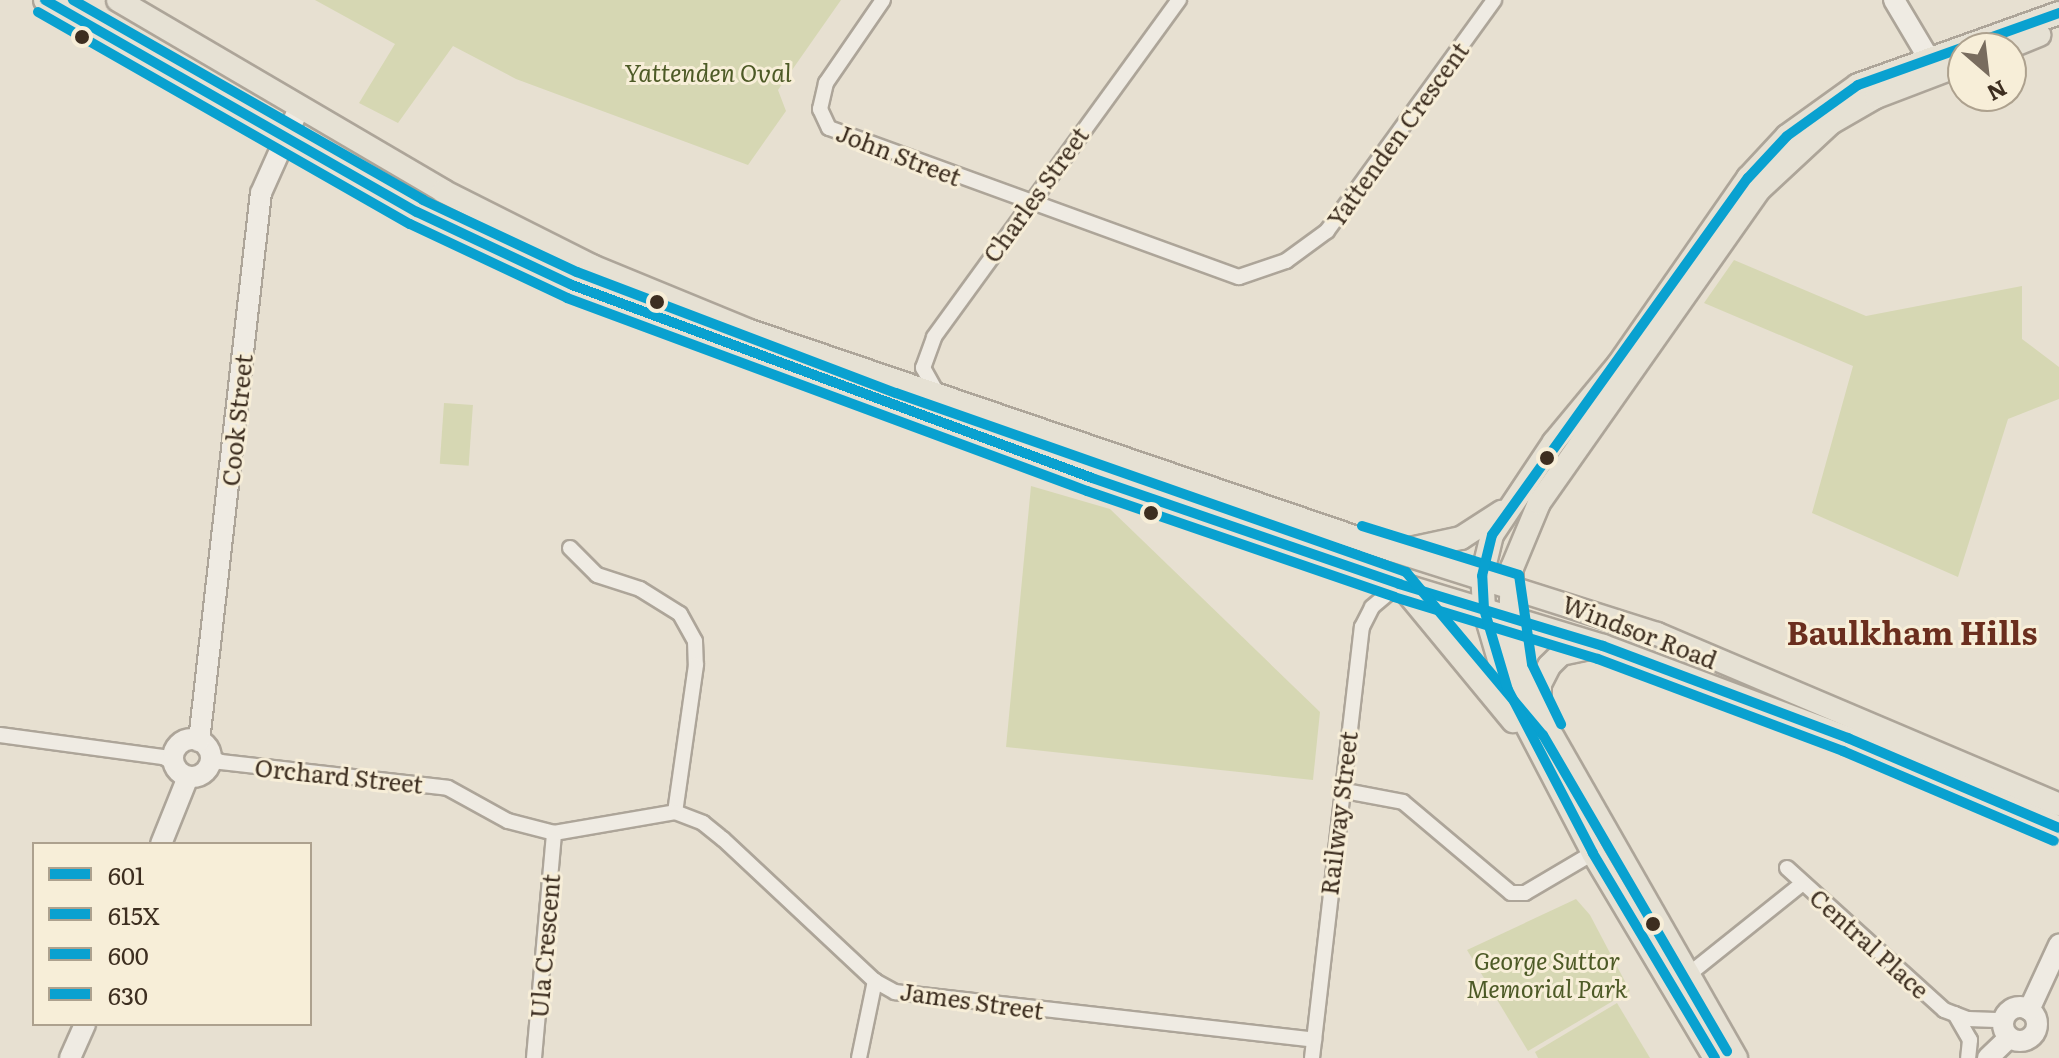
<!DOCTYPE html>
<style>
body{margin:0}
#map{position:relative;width:2059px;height:1058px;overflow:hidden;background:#e7e0d1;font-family:Literata,serif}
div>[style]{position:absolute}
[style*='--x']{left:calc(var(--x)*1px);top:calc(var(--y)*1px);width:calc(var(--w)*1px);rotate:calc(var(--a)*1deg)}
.green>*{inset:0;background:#d6d7b3;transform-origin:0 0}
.roads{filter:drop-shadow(2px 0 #ada599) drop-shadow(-2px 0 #ada599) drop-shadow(0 2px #ada599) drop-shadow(0 -2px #ada599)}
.street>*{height:14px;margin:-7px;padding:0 7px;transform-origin:7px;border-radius:7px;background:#efebe3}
.secondary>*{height:20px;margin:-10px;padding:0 10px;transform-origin:10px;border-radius:10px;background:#efebe3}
.secondary>.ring{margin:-10px;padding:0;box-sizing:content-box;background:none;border:20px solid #efebe3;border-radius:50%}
.primary>*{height:22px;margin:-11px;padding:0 11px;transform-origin:11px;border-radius:11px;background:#e6e1d4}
.bus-1>*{height:10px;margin:-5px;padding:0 5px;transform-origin:5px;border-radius:5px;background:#09a1d0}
.bus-2>*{height:10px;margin:-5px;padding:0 5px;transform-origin:5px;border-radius:5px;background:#09a1d0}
.bus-3>*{height:10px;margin:-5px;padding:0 5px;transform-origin:5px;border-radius:5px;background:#09a1d0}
.bus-4>*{height:10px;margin:-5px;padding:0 5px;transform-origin:5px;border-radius:5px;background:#09a1d0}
.dots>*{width:22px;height:22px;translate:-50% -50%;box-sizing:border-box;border:4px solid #f7eed8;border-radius:50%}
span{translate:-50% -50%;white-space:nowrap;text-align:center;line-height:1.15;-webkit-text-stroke:6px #f7eed8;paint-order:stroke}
.park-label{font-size:24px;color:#4d5a26;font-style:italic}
.street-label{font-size:24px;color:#3d2e20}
.district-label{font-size:32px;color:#6b2e1e;font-weight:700}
.legend{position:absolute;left:32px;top:842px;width:280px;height:184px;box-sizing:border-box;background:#f7eed8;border:2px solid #ada18e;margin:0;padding:10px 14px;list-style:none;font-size:24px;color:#3d2e20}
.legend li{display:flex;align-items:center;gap:16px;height:40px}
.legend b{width:40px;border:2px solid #ada18e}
.north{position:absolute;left:1947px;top:32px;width:80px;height:80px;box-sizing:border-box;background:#f7eed8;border:2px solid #ada18e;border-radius:50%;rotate:152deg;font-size:22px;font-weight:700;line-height:32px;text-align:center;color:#3d2e20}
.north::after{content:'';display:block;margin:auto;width:28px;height:36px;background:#786c5e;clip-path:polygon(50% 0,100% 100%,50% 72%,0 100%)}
</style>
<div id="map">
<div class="green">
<div style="clip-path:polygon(315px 0,841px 0,778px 90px,786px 111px,748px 165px,516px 79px,453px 46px,398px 123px,359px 103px,395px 44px)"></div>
<div style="clip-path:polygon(1734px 260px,1866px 316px,2022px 286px,2022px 339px,2059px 367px,2059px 399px,2008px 419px,1958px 577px,1812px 513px,1853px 366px,1704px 303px)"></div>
<div style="left:444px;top:403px;width:29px;height:61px;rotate:4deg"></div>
<div style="clip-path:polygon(1031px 486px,1110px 509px,1320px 712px,1313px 780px,1006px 747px)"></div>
<div style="clip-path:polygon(1576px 899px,1590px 915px,1630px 991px,1528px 1051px,1467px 950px)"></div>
<div style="clip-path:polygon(1617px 1003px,1650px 1058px,1538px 1058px,1535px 1052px)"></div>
</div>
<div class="roads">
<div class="street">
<div style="--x:883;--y:0;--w:101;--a:124.5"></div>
<div style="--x:826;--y:83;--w:27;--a:103"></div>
<div style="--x:820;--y:109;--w:21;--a:65"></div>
<div style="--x:829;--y:128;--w:436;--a:20"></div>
<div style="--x:1239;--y:277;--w:50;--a:-18.8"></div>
<div style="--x:1286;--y:261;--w:51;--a:-36.2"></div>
<div style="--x:1327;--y:231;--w:285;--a:-54.1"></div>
<div style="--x:937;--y:393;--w:29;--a:-119"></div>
<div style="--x:923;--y:368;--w:33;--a:-70"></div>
<div style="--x:934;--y:337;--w:417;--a:-54"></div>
<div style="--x:570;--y:548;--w:38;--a:45"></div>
<div style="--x:597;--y:575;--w:45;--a:18"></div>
<div style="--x:640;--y:589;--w:47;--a:32"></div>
<div style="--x:680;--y:614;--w:31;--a:61"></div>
<div style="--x:695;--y:641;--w:24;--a:88"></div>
<div style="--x:696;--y:665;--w:148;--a:98.1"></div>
<div style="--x:0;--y:735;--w:164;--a:7.7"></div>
<div style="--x:163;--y:757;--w:13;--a:29"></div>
<div style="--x:211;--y:757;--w:11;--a:27"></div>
<div style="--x:221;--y:762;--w:228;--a:6.5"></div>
<div style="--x:448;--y:788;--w:68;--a:28.8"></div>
<div style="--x:508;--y:821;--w:48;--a:14.6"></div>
<div style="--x:554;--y:833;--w:123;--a:-9.8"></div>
<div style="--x:675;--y:812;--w:30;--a:21"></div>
<div style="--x:703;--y:823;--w:26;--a:39"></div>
<div style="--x:723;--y:839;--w:208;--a:43.1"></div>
<div style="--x:875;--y:981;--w:23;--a:29"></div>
<div style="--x:895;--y:992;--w:422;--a:6.5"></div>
<div style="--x:1340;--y:790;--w:64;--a:10.8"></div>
<div style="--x:1403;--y:802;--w:141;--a:40.1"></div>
<div style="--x:1511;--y:893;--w:14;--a:0"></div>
<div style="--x:1525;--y:893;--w:79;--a:-30.5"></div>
<div style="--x:1787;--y:868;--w:212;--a:42.1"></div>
<div style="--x:1944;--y:1010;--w:26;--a:21"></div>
<div style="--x:1968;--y:1019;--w:35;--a:2"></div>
<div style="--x:1688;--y:975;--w:147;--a:-38.7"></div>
<div style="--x:1955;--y:1014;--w:30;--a:60"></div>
<div style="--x:1970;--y:1040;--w:18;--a:96"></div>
<div style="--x:534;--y:1058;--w:226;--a:-84.9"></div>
<div style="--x:859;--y:1058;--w:79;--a:-78.3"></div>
<div style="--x:1312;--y:1058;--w:434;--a:-83.4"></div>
<div style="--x:1362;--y:627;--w:22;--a:-63"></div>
<div style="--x:1372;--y:607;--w:35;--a:-40"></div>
</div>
<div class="secondary">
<div style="--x:1894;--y:0;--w:86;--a:59.3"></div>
<div class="ring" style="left:173px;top:739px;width:18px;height:18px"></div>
<div style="--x:199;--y:741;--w:551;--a:-83.55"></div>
<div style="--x:261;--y:193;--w:93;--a:-65.9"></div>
<div style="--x:161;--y:844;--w:72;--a:-68.1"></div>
<div class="ring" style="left:2003px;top:1007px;width:14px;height:14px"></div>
<div style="--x:2029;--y:1010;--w:72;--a:-65.2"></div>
<div style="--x:70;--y:1058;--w:37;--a:-66"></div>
<div style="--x:1988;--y:1058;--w:29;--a:-44"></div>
</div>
<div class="primary">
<div style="--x:45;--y:0;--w:428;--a:29.7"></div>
<div style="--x:417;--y:212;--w:171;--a:25.2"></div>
<div style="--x:572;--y:285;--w:555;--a:20.36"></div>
<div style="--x:1092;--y:478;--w:325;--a:19"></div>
<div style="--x:1399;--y:584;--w:213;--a:16.9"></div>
<div style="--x:1603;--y:646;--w:262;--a:20.6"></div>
<div style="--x:1848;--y:738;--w:229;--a:23.1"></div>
<div style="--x:118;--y:0;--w:377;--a:30.4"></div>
<div style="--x:443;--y:191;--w:167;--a:26.7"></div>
<div style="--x:592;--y:266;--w:168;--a:22.4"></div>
<div style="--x:747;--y:330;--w:681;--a:18.83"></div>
<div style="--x:1392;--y:550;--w:278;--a:17.6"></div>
<div style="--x:1657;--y:634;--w:437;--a:23"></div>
<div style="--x:2007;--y:48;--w:35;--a:-22"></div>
<div style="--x:1405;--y:550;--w:57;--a:-12.1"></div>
<div style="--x:1461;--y:538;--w:48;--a:-33"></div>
<div style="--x:1400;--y:584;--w:178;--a:50.5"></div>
<div style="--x:1540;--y:710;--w:26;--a:-90"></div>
<div style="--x:1540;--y:684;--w:20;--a:-63"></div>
<div style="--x:1549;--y:666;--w:17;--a:-45"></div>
<div style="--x:1561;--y:654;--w:39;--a:-12"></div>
<div style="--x:1715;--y:1058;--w:239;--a:-120.8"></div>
<div style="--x:1593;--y:853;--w:184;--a:-117.5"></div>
<div style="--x:1508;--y:690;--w:84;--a:-106.5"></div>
<div style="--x:1484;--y:609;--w:33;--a:-93"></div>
<div style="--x:1482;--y:576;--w:42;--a:-76.3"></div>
<div style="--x:1492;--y:535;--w:112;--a:-56.3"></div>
<div style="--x:1554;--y:442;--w:100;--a:-50.3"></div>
<div style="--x:1618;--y:365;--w:228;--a:-55.2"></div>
<div style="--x:1748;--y:178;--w:57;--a:-47.1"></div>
<div style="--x:1787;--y:136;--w:87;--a:-35.7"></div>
<div style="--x:1858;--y:85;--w:214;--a:-19.7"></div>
<div style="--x:1736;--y:1058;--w:395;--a:-119.7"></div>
<div style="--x:1540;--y:715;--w:86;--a:-110.3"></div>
<div style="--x:1510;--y:634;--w:66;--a:-88.3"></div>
<div style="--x:1512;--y:568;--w:70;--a:-67.4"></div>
<div style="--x:1539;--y:503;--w:383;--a:-54.9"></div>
<div style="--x:1759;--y:190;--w:98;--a:-42.9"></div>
<div style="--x:1831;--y:123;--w:52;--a:-30"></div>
<div style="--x:1876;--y:97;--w:93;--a:-20.8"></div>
</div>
</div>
<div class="bus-1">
<div style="--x:45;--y:0;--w:428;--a:29.7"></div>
<div style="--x:417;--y:212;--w:171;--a:25.2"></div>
<div style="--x:572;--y:285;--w:555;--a:20.36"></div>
<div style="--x:1092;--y:478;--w:325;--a:19"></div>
<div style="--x:1399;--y:584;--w:213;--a:16.9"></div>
<div style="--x:1603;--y:646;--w:262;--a:20.6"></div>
<div style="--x:1848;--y:738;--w:229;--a:23.1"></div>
</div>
<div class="bus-2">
<div style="--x:38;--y:12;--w:428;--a:29.7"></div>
<div style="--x:410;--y:224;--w:174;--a:25.2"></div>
<div style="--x:567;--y:298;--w:555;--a:20.36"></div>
<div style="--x:1087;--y:491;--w:325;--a:19"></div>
<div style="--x:1394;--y:597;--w:213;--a:16.9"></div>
<div style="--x:1598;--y:659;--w:262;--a:20.6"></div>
<div style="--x:1843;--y:751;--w:229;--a:23.1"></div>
</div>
<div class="bus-3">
<div style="--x:73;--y:0;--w:403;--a:29.7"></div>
<div style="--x:423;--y:200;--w:170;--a:25.1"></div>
<div style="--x:577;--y:272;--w:341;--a:20.8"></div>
<div style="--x:896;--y:393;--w:541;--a:19.34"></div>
<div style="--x:1406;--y:572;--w:213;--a:50"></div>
<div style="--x:1543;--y:735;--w:366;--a:59.8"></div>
<div style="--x:1362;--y:526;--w:164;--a:17.3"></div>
<div style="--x:1519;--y:575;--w:90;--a:81.7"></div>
<div style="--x:1532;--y:664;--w:67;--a:64.2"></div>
</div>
<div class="bus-4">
<div style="--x:1715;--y:1058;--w:239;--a:-120.8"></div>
<div style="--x:1593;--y:853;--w:184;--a:-117.5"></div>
<div style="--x:1508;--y:690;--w:84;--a:-106.5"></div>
<div style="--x:1484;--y:609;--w:33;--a:-93"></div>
<div style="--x:1482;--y:576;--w:42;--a:-76.3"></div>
<div style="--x:1492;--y:535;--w:439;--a:-54.4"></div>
<div style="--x:1748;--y:178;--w:57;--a:-47.1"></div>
<div style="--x:1787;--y:136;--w:87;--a:-35.7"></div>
<div style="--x:1858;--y:85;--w:214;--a:-19.7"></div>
</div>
<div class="dots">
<div style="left:82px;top:37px;background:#3d2e20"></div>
<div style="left:657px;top:302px;background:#3d2e20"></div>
<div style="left:1547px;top:458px;background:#3d2e20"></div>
<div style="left:1151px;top:513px;background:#3d2e20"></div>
<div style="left:1653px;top:924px;background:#3d2e20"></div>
</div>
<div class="park-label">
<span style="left:708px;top:72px">Yattenden Oval</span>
<span style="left:1547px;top:974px">George Suttor<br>Memorial Park</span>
</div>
<div class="street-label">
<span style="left:1397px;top:134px;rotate:-54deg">Yattenden Crescent</span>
<span style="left:899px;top:154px;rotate:21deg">John Street</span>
<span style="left:1035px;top:194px;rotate:-54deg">Charles Street</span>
<span style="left:236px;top:420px;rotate:-84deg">Cook Street</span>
<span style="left:1640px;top:631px;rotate:21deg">Windsor Road</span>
<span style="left:339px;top:775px;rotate:6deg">Orchard Street</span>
<span style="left:1338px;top:813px;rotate:-83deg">Railway Street</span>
<span style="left:1870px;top:943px;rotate:42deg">Central Place</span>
<span style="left:544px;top:946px;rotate:-85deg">Ula Crescent</span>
<span style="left:972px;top:1000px;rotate:8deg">James Street</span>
</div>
<div class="district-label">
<span style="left:1912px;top:631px">Baulkham Hills</span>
</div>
<ul class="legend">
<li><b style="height:10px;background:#09a1d0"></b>601</li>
<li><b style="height:10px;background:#09a1d0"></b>615X</li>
<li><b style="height:10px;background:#09a1d0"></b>600</li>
<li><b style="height:10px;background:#09a1d0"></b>630</li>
</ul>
<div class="north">N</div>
</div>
